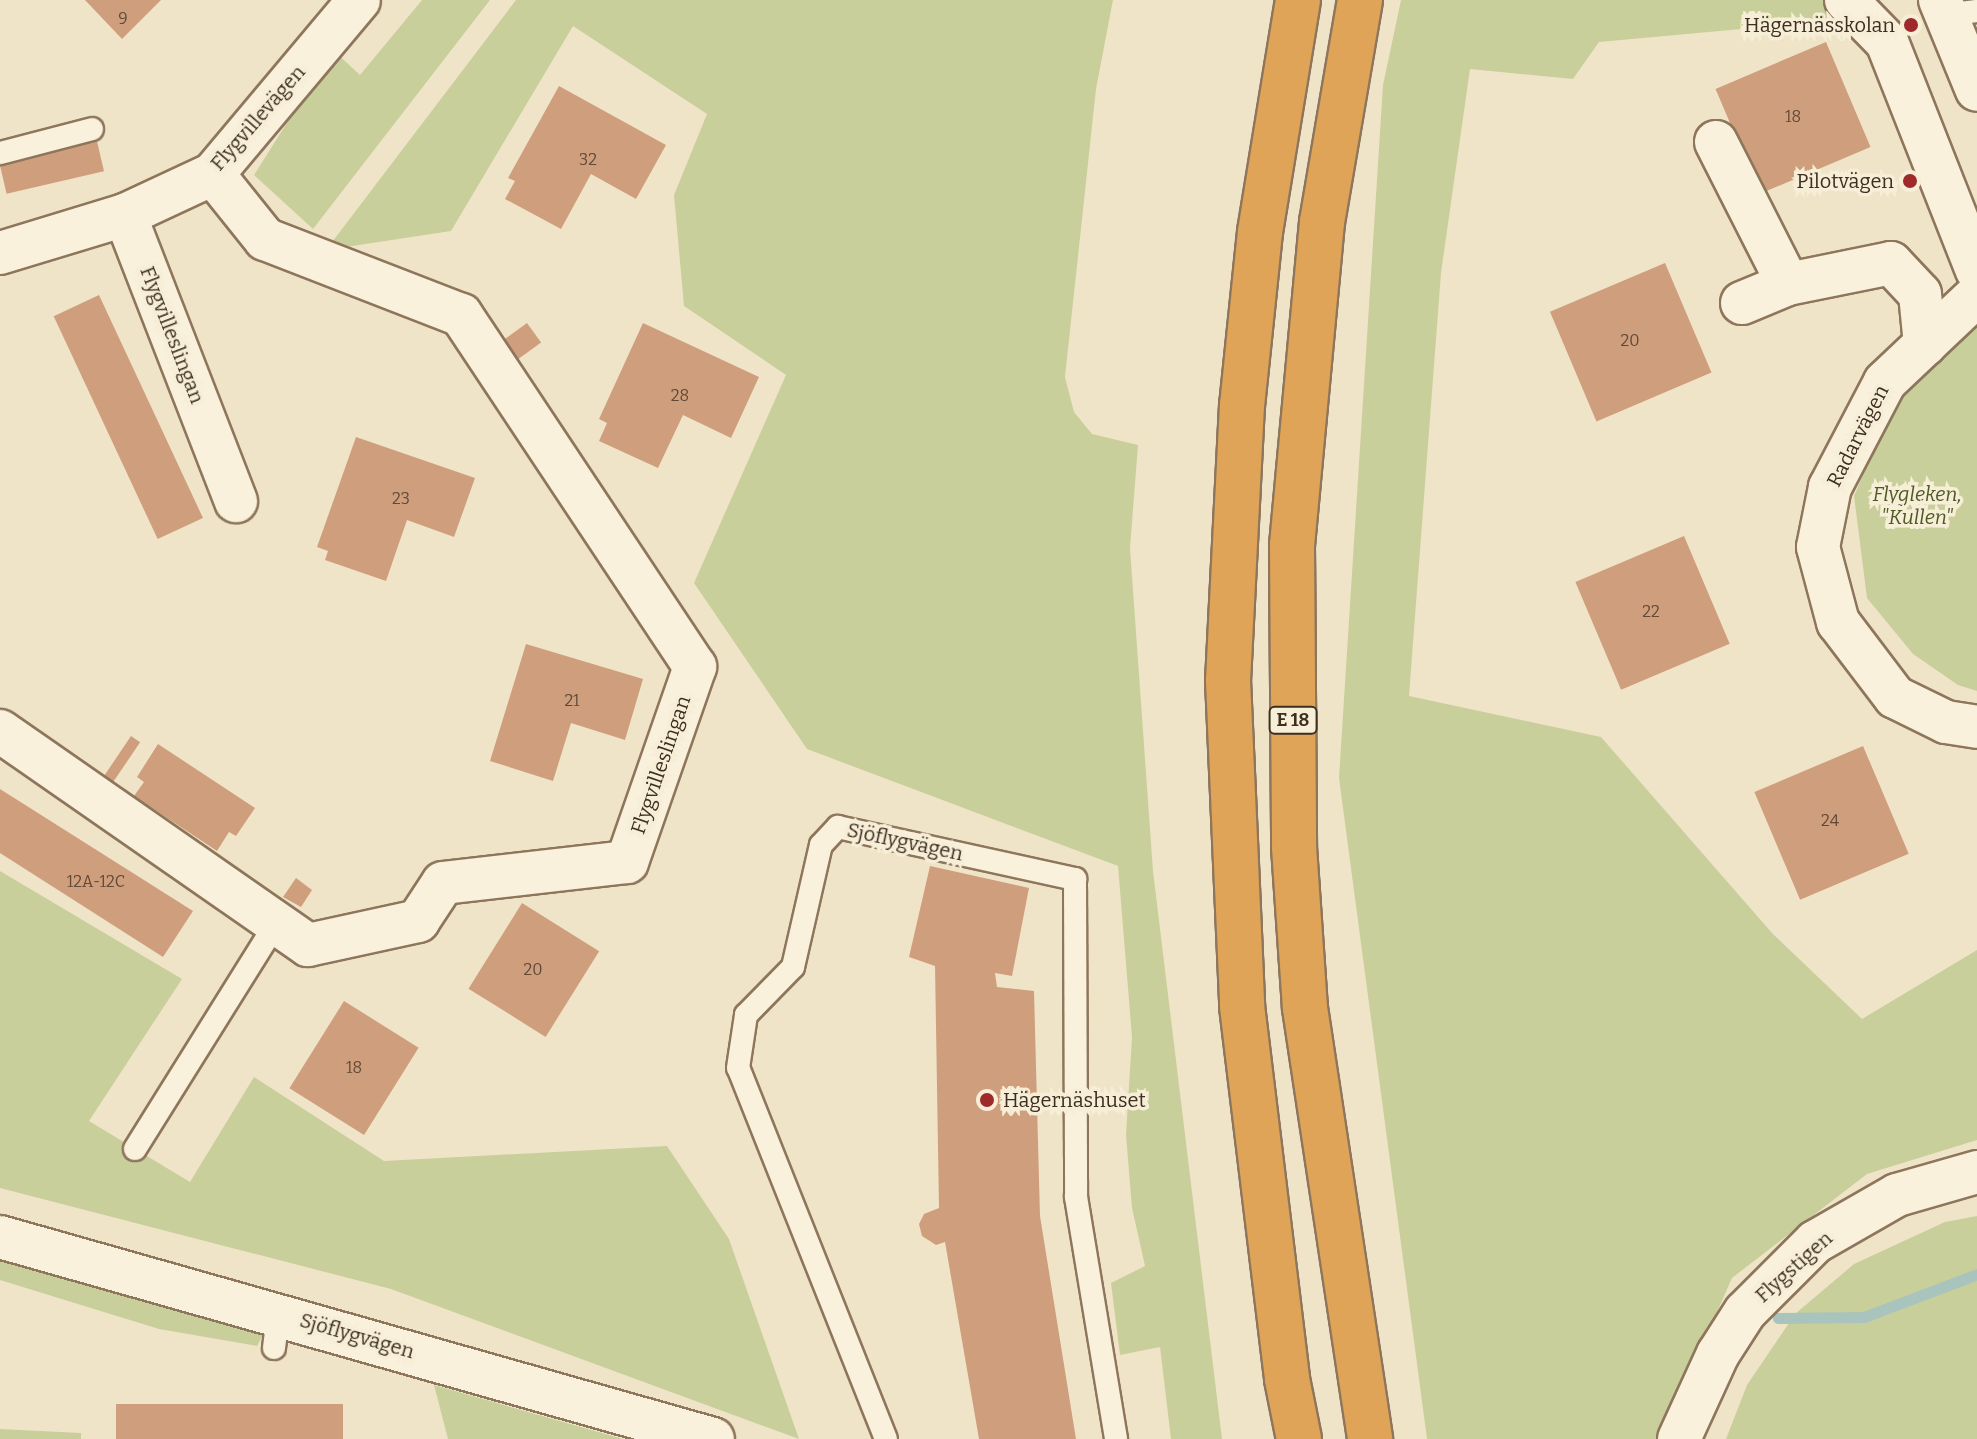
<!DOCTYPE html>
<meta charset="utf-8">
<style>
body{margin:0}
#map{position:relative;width:1977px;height:1439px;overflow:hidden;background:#f0e4c8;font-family:Bitter,serif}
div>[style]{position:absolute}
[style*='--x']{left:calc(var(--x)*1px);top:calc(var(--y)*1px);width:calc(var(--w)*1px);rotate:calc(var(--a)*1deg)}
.green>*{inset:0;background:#c9cf9b}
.stream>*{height:11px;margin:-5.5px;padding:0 5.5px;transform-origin:5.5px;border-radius:5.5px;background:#a9c4bc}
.building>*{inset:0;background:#cf9f7d;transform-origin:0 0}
.roads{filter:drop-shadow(2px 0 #8d765c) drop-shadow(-2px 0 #8d765c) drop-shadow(0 2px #8d765c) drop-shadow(0 -2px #8d765c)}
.service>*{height:22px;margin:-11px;padding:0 11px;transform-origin:11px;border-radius:11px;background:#faf1dc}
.minor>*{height:42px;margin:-21px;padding:0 21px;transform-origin:21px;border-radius:21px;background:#faf1dc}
.motorway>*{height:44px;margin:-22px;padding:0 22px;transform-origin:22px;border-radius:22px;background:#e0a458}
.dots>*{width:22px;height:22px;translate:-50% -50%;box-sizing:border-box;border:4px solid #f7eed8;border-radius:50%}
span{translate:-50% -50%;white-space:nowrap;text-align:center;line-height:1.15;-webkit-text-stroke:7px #f7eed8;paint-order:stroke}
.number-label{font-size:16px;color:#624a37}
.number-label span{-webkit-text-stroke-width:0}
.shield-label span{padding:2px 6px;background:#f7eed8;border:2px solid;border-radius:6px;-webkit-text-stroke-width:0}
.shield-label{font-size:18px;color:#3d2e20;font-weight:700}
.poi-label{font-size:20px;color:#3d2e20}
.right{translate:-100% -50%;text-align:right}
.left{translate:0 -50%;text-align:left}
.street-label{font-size:20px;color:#3d2e20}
.park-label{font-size:20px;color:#4d5a26;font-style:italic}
</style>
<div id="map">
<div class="green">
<div style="clip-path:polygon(422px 0,490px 0,313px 229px,254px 175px,333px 50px,360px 75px)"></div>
<div style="clip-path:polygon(516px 0,1113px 0,1096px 89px,1065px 377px,1074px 412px,1092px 434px,1138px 445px,1130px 548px,1153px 871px,1222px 1439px,1171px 1439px,1160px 1347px,1120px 1355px,1111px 1283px,1145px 1266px,1132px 1208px,1126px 1135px,1132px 1037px,1118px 866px,807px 749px,694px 583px,786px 375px,684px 306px,674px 195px,707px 114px,573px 26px,451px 231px,326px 250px)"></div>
<div style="clip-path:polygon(1401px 0,1829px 0,1842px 20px,1599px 42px,1573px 79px,1470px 69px,1441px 273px,1409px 696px,1601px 737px,1772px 933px,1862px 1019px,1977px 950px,1977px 1140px,1867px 1174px,1732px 1278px,1661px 1439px,1427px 1439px,1339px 778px,1383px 85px)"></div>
<div style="clip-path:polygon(1977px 310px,1977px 691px,1958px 685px,1913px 654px,1867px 598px,1854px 496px,1899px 393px)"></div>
<div style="clip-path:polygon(0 871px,182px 979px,89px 1121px,190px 1182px,254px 1077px,384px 1161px,667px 1146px,729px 1239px,799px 1439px,391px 1289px,0 1188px)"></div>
<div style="clip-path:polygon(1977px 1216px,1977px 1439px,1726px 1439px,1747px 1385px,1795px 1314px,1854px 1264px,1945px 1222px)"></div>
<div style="clip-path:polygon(0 1260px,263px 1335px,257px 1346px,159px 1329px,0 1280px)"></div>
<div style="clip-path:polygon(434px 1385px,623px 1439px,448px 1439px)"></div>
<div style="clip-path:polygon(0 1429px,81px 1433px,81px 1439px,0 1439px)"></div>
</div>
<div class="stream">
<div style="--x:1778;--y:1318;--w:86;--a:-0.7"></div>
<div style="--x:1864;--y:1317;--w:121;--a:-20.8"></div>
</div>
<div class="building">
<div style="clip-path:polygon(85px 0,161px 0,122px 39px)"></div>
<div style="left:1826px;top:42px;width:114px;height:120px;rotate:67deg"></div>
<div style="clip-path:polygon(559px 86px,666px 145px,636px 199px,591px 174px,561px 229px,505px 199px,515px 181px,508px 178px)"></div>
<div style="left:97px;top:141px;width:31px;height:100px;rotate:77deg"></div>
<div style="left:1665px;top:263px;width:119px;height:125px;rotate:67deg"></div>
<div style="left:99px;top:295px;width:246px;height:50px;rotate:65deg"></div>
<div style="left:527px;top:323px;width:24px;height:29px;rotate:54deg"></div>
<div style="clip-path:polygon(643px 323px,759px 377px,731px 438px,683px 415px,658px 468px,599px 441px,607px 423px,599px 419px)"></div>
<div style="clip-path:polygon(356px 437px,475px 478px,454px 537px,407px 520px,386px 581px,325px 560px,328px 551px,317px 547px)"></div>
<div style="left:1684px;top:536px;width:117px;height:118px;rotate:67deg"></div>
<div style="clip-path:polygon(526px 644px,643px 679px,625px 740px,571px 723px,553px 781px,490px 761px)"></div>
<div style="left:131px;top:736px;width:11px;height:50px;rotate:34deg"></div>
<div style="clip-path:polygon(158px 744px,255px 808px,236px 836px,229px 832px,217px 851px,134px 796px,144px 782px,137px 777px)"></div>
<div style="left:1863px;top:746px;width:117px;height:118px;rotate:67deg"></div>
<div style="clip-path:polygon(0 789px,193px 911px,163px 957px,0 853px)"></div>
<div style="clip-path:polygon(930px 866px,1029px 888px,1012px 976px,995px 973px,997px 987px,1034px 991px,1040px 1216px,1076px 1439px,979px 1439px,945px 1242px,936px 1245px,922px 1236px,919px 1224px,924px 1214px,939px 1208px,935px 966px,909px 957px)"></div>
<div style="clip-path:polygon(296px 878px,312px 890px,301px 907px,283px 897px)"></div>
<div style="left:522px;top:903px;width:91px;height:101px;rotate:32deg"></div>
<div style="left:344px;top:1001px;width:88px;height:103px;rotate:32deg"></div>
<div style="left:343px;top:1404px;width:35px;height:227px;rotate:90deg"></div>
</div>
<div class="roads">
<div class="service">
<div style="--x:1944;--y:15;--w:33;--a:-7"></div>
<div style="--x:0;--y:153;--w:95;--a:-14.6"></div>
<div style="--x:135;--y:1149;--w:266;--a:-58"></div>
<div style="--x:274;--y:1348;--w:35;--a:-83"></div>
<div style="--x:886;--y:1439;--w:399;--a:-111.7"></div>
<div style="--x:738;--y:1068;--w:54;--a:-81.4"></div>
<div style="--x:746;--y:1015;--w:67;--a:-45.6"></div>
<div style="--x:793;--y:967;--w:125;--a:-77.1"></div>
<div style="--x:821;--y:845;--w:25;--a:-47"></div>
<div style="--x:838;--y:827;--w:243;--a:12.4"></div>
<div style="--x:1075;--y:879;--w:318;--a:89.8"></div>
<div style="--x:1076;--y:1197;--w:245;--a:80.6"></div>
</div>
<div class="minor">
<div style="--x:1846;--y:0;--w:59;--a:45.7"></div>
<div style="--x:1887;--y:42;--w:245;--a:68.5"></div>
<div style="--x:1940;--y:0;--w:97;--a:67.7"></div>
<div style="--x:1716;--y:142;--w:159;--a:63.1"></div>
<div style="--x:1788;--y:284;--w:105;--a:-11.5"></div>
<div style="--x:1891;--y:263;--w:42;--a:46.9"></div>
<div style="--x:1920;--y:294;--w:51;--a:84.4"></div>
<div style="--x:125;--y:215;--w:307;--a:68.8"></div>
<div style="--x:0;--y:253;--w:131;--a:-16.9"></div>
<div style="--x:125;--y:215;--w:97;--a:-25"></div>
<div style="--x:213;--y:174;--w:227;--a:-50"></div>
<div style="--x:1977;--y:295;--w:127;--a:136.6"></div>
<div style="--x:1885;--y:382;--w:119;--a:117.6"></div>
<div style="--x:1830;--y:487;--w:61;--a:101.3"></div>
<div style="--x:1818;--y:547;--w:78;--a:75.1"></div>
<div style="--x:1838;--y:622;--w:94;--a:52.8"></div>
<div style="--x:1895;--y:697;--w:57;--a:26.1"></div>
<div style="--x:1946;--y:722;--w:31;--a:9"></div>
<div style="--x:1742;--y:303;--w:50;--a:-22.4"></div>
<div style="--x:0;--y:731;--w:375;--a:34.8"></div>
<div style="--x:308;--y:945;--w:113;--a:-12.3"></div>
<div style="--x:418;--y:921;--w:45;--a:-56.7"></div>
<div style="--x:443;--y:883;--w:185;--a:-6.5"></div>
<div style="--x:627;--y:862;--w:207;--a:-70.8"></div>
<div style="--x:695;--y:667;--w:423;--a:-123.6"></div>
<div style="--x:461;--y:315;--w:210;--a:-158.8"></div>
<div style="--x:265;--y:239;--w:83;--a:-128.7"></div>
<div style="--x:0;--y:1237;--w:741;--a:15.82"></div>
<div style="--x:1679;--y:1439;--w:94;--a:-65.4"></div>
<div style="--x:1718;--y:1354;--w:50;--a:-57.3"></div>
<div style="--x:1745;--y:1312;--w:99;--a:-45"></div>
<div style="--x:1815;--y:1242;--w:95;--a:-29.8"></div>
<div style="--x:1897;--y:1195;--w:83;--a:-16"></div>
</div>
<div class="motorway">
<div style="--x:1298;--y:0;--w:235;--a:99.3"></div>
<div style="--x:1260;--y:232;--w:174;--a:95.9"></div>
<div style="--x:1242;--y:405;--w:275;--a:92.9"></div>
<div style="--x:1228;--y:680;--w:326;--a:87.5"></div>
<div style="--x:1242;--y:1006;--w:376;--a:83.1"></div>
<div style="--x:1287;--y:1379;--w:61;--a:78.7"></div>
<div style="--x:1360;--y:0;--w:225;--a:99.7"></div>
<div style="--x:1322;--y:222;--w:324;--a:95.3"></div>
<div style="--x:1292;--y:545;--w:302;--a:89.6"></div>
<div style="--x:1294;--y:847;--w:161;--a:86.1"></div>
<div style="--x:1305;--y:1008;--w:436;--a:81.4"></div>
</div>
</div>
<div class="dots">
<div style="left:1911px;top:25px;background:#9e2a2b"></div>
<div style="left:1910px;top:181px;background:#9e2a2b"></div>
<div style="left:987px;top:1100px;background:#9e2a2b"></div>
</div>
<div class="number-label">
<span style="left:123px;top:19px">9</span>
<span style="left:1793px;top:117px">18</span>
<span style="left:588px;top:160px">32</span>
<span style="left:1630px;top:341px">20</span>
<span style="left:680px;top:396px">28</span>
<span style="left:401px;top:499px">23</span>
<span style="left:1651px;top:612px">22</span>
<span style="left:572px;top:701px">21</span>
<span style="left:1830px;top:821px">24</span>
<span style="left:96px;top:882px">12A-12C</span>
<span style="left:533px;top:970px">20</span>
<span style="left:354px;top:1068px">18</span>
</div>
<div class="shield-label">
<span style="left:1293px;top:720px">E 18</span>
</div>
<div class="poi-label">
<span class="right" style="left:1895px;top:25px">Hägernässkolan</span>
<span class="right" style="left:1894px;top:181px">Pilotvägen</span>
<span class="left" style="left:1003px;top:1100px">Hägernäshuset</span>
</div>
<div class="street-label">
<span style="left:258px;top:118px;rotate:-49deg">Flygvillevägen</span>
<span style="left:172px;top:335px;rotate:69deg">Flygvilleslingan</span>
<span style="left:1858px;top:436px;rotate:-63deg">Radarvägen</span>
<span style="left:661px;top:765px;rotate:-71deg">Flygvilleslingan</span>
<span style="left:905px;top:842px;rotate:12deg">Sjöflygvägen</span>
<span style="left:1794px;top:1267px;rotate:-42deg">Flygstigen</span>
<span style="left:357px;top:1336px;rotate:16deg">Sjöflygvägen</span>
</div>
<div class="park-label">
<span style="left:1917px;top:506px">Flygleken,<br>"Kullen"</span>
</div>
</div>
